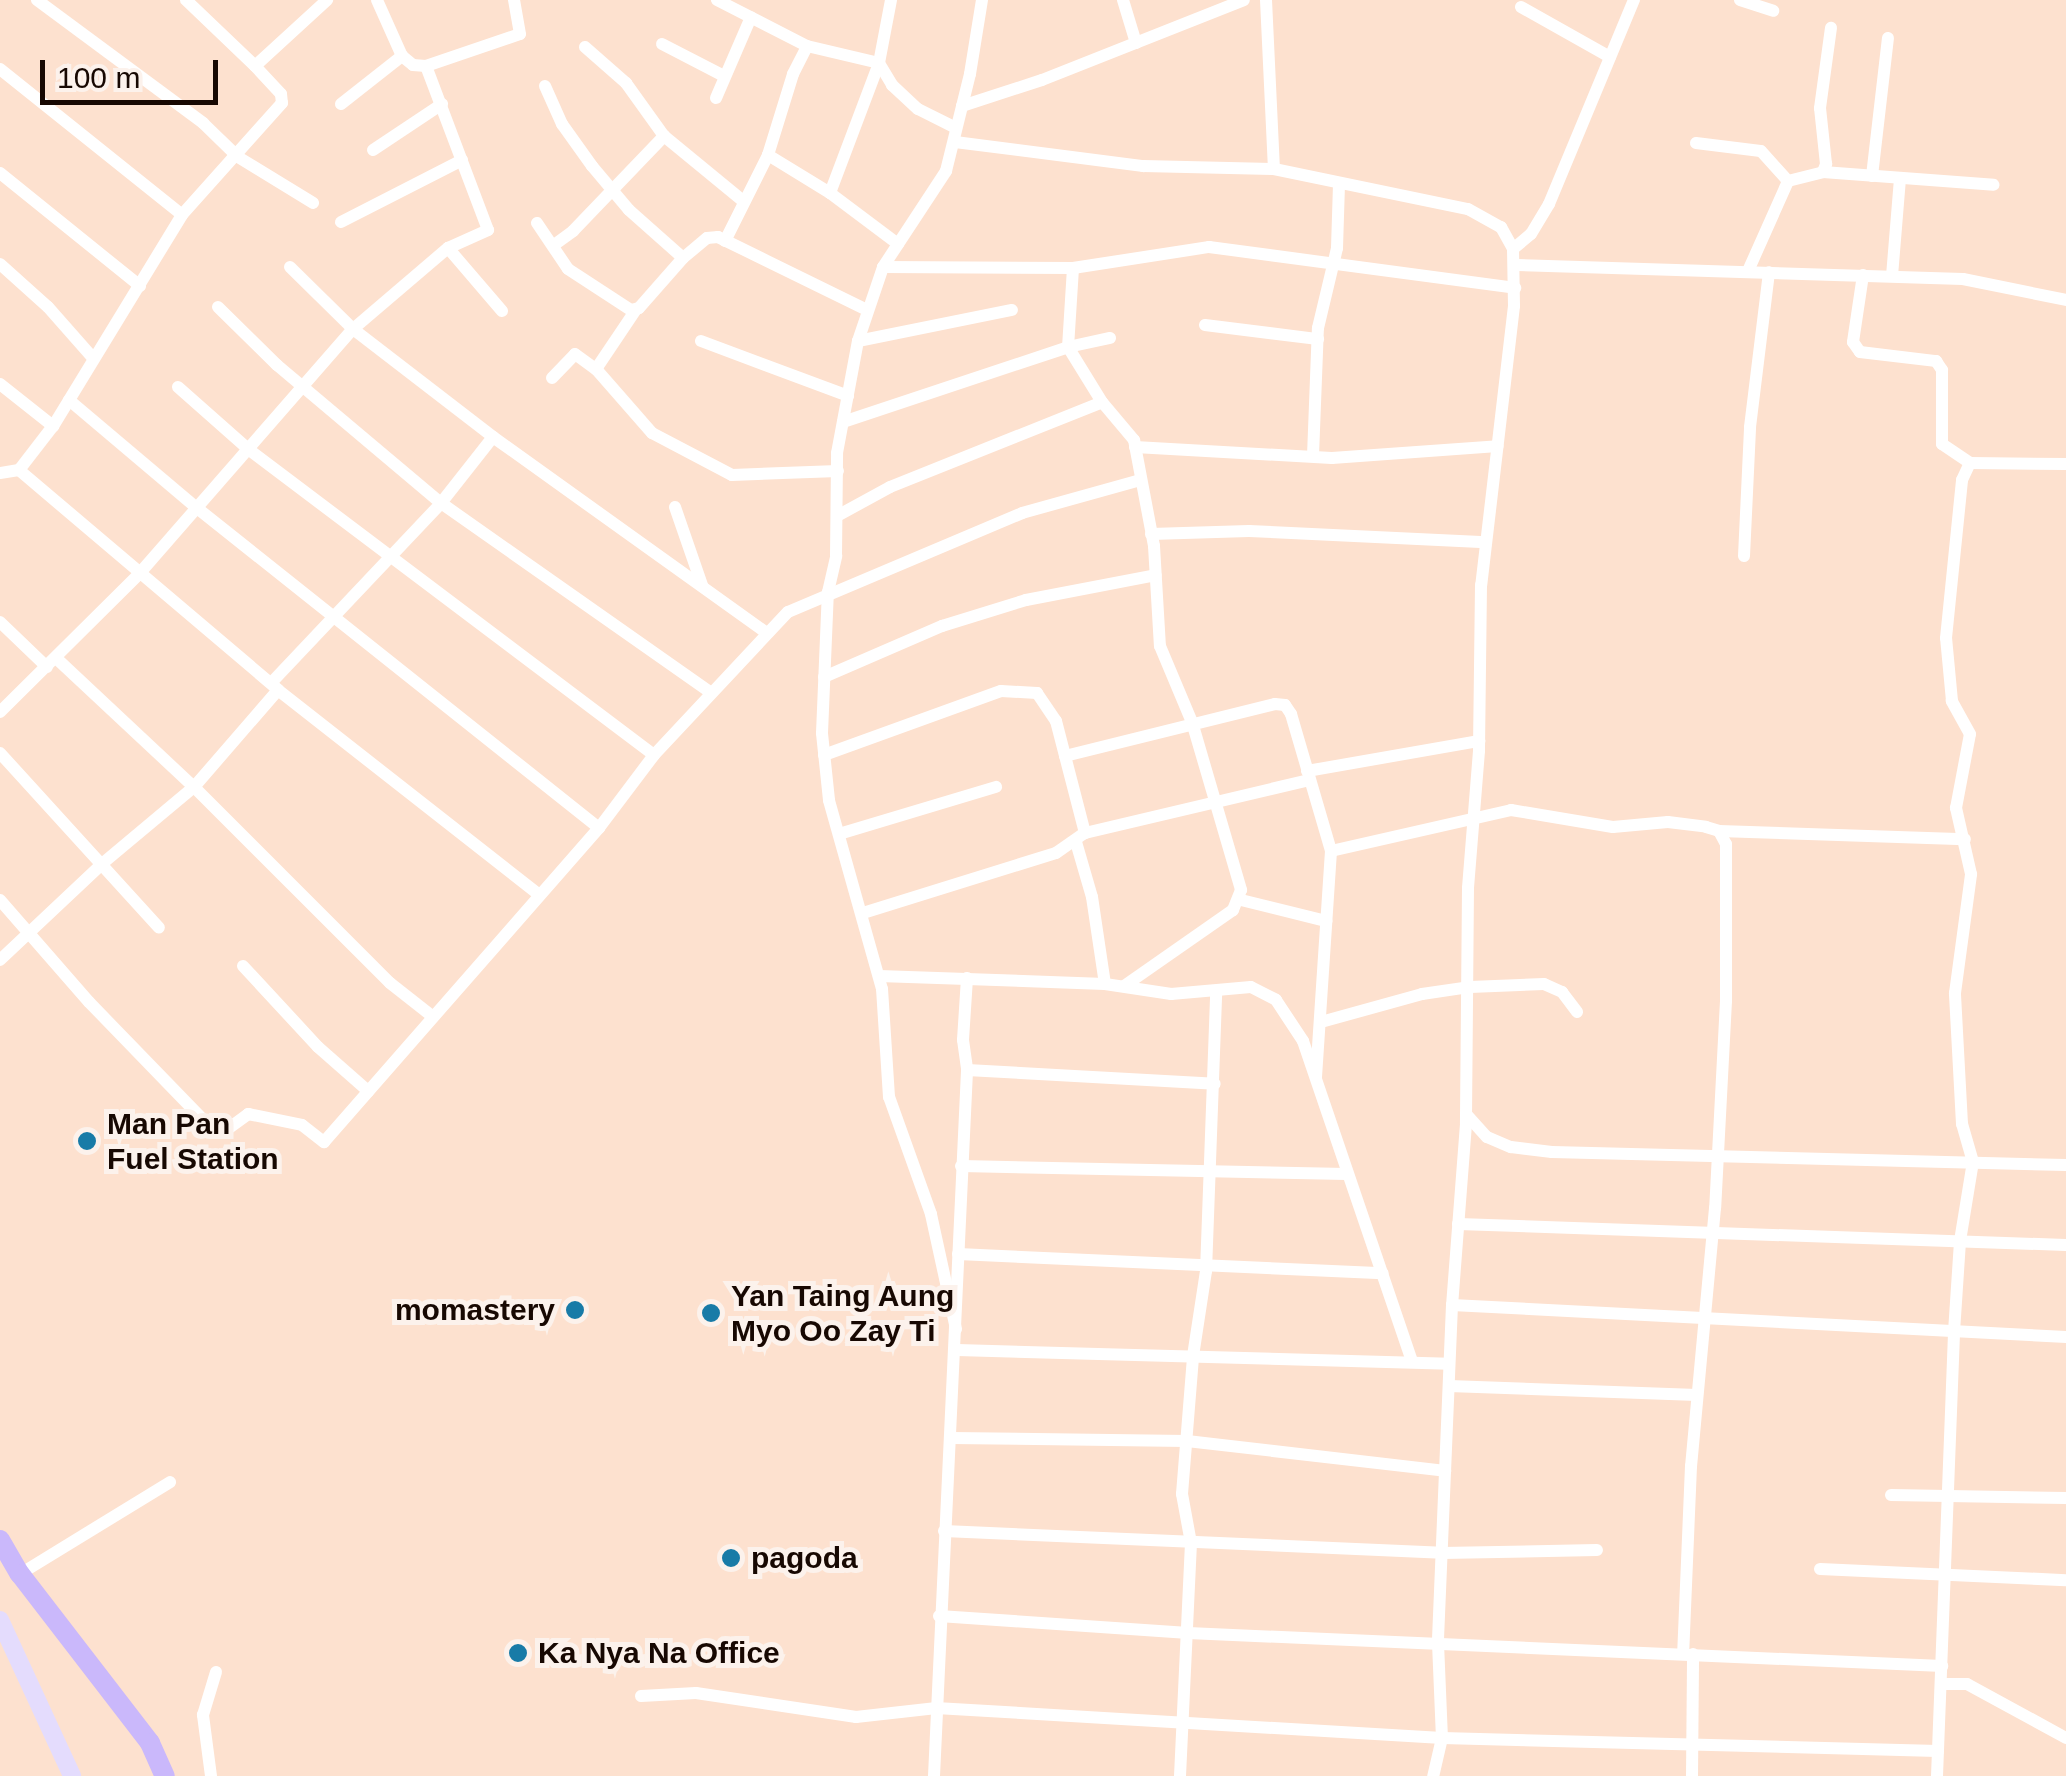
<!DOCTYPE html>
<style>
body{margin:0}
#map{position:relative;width:2066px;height:1776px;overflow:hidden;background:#fde1cf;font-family:Arial,sans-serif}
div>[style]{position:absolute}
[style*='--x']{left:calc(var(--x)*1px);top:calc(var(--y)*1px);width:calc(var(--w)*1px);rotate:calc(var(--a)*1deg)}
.street>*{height:12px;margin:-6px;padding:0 6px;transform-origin:6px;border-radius:6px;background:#fff}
.secondary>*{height:18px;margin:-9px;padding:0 9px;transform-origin:9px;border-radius:9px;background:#e4dcfd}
.primary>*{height:20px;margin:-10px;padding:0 10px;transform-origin:10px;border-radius:10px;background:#cab8fb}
.dots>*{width:28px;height:28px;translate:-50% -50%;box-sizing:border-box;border:5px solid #fcf2ec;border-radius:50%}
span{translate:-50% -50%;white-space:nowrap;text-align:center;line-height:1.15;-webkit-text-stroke:10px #fcf2ec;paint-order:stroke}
.poi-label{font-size:30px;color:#170802;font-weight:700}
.left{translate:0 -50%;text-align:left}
.right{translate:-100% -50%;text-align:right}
.scale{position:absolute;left:40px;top:60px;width:178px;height:45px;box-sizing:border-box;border:5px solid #170802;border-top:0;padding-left:12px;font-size:30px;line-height:35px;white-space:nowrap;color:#170802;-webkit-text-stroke:8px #fcf2ec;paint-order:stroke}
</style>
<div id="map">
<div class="street">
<div style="--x:37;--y:0;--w:207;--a:36.5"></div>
<div style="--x:203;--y:123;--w:49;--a:44.2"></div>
<div style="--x:238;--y:157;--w:88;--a:31.5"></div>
<div style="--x:186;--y:0;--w:95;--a:43.7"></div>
<div style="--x:255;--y:66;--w:38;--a:47"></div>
<div style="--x:281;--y:94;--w:9;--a:84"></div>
<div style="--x:282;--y:103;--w:150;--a:131.8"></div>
<div style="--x:182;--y:215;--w:247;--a:121.4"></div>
<div style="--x:53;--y:426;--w:56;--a:127.7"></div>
<div style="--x:19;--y:470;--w:340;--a:40.3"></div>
<div style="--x:278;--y:690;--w:329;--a:38.1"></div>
<div style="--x:717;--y:0;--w:101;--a:27.1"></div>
<div style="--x:807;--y:46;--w:74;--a:13.3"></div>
<div style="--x:879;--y:63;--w:26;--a:59"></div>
<div style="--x:892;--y:85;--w:35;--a:43"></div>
<div style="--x:918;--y:109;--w:40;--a:26.6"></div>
<div style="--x:1123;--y:0;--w:45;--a:73.2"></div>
<div style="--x:1266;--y:0;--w:169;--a:87.3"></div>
<div style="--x:1740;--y:0;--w:35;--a:18"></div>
<div style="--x:1521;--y:7;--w:102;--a:29.3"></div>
<div style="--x:662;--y:44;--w:70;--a:27.3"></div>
<div style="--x:585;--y:47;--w:55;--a:41.3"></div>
<div style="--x:626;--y:83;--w:65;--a:54.4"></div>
<div style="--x:664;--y:136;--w:102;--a:39.4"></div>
<div style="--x:402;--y:56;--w:14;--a:39"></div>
<div style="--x:413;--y:65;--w:13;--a:4"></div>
<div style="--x:426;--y:66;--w:99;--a:-18.8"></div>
<div style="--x:520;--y:34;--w:35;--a:-100"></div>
<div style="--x:255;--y:66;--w:98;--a:-42.5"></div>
<div style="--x:0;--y:69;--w:233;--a:38.7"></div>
<div style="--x:545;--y:86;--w:42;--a:65.9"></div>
<div style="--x:562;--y:124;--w:52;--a:54.5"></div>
<div style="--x:592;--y:166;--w:57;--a:49.9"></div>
<div style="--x:629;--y:210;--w:72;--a:41.6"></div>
<div style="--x:716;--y:98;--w:88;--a:-66.6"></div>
<div style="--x:341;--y:104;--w:78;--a:-38.2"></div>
<div style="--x:402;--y:56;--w:61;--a:-114.1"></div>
<div style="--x:962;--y:106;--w:84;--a:-18"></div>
<div style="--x:1042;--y:80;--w:217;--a:-21.6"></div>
<div style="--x:955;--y:142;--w:190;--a:7.3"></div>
<div style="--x:1143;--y:166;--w:131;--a:1.3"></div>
<div style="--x:1274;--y:169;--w:198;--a:11.7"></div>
<div style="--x:1468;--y:209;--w:38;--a:29"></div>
<div style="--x:1501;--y:227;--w:25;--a:61"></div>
<div style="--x:1513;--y:249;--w:57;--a:89"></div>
<div style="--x:1514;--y:306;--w:281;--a:96.7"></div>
<div style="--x:1481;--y:585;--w:166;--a:90.7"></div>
<div style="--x:1479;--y:751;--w:137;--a:94.6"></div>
<div style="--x:1468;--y:888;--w:236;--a:90.5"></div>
<div style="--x:1466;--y:1124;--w:182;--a:94.4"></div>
<div style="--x:1452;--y:1305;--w:338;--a:92.4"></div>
<div style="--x:1438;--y:1643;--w:95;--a:87.6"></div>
<div style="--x:1442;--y:1738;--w:39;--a:103"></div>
<div style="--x:1696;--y:143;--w:65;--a:7"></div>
<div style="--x:1761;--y:151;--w:40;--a:48"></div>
<div style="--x:373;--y:150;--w:83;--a:-33.7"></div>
<div style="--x:768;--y:155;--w:73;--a:31.5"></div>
<div style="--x:830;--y:193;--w:85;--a:36.9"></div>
<div style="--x:1823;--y:172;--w:171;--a:4.3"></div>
<div style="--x:0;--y:173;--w:180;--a:38.9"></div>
<div style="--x:1872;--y:176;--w:139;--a:-83.4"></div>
<div style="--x:830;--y:193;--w:139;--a:-69.3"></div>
<div style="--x:879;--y:63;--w:64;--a:-79.2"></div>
<div style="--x:341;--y:222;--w:136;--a:-27.1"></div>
<div style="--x:537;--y:223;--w:55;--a:56"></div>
<div style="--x:568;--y:269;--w:75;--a:33.1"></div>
<div style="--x:631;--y:310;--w:8;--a:-14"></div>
<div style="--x:639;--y:308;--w:67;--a:-48.7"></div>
<div style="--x:683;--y:258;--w:31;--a:-40"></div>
<div style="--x:707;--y:238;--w:11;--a:-5"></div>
<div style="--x:718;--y:237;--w:164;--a:26.1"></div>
<div style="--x:725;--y:241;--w:96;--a:-63.4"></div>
<div style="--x:768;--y:155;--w:85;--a:-72.8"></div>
<div style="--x:793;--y:74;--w:31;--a:-63"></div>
<div style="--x:554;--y:245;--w:24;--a:-36"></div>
<div style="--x:573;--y:231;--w:132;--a:-46.2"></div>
<div style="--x:448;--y:248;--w:83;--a:49.4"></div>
<div style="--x:1513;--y:249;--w:23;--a:-40"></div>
<div style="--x:1531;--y:234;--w:35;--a:-59"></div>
<div style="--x:1549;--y:204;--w:221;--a:-67.4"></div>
<div style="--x:0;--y:264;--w:64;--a:41.9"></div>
<div style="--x:48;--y:307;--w:68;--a:48.6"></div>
<div style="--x:1517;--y:265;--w:446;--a:1.8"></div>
<div style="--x:1963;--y:279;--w:105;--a:11.5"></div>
<div style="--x:290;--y:267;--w:88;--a:44.5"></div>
<div style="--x:353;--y:329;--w:177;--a:37.6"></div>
<div style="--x:493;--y:437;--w:337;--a:35.6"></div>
<div style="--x:883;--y:267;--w:190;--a:0.3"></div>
<div style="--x:1073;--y:268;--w:138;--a:-8.8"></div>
<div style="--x:1209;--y:247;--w:309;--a:7.6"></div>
<div style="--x:1073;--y:268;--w:79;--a:93.6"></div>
<div style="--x:1068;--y:347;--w:65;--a:58.3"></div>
<div style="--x:1102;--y:402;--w:50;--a:49.9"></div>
<div style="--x:1134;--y:440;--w:108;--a:79.3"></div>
<div style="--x:1154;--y:546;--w:100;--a:86.6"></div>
<div style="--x:1160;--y:646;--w:82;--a:67.2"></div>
<div style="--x:1192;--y:722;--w:175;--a:73.7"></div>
<div style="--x:1241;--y:890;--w:22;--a:112"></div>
<div style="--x:1233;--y:910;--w:133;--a:145.1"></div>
<div style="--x:1748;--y:271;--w:98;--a:-66"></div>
<div style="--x:1788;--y:181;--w:36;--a:-14"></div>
<div style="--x:1823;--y:172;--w:9;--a:-69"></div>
<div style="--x:1826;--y:164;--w:56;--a:-96.1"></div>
<div style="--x:1820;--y:108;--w:81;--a:-82.2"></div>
<div style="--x:1863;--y:275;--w:68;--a:98.5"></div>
<div style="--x:1853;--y:342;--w:12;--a:55"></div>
<div style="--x:1860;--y:352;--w:77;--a:6.8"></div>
<div style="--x:1936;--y:361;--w:11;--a:56"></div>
<div style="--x:1942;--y:370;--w:74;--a:90"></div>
<div style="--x:1942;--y:444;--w:34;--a:34"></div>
<div style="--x:1892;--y:276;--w:98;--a:-85.3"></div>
<div style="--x:218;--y:307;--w:83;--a:44.5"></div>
<div style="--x:277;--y:365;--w:214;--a:40.1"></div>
<div style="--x:441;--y:503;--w:329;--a:35.1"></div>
<div style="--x:635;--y:311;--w:70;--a:123.9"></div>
<div style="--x:596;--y:369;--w:85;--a:48.8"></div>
<div style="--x:652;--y:433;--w:90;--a:27.7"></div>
<div style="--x:732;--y:475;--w:106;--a:-2.2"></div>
<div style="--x:1205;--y:325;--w:114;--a:7.1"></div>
<div style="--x:701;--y:341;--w:157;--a:20.5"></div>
<div style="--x:858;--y:341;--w:157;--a:-11.4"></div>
<div style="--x:552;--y:378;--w:33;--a:-46"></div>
<div style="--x:575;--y:354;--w:26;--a:36"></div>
<div style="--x:0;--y:384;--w:68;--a:38.4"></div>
<div style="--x:178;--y:387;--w:94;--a:41.5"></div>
<div style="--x:248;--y:449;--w:508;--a:37.01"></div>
<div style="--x:69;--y:400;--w:167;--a:40.2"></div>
<div style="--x:197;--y:508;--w:514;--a:38.52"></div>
<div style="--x:843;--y:422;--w:237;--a:-18.4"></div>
<div style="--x:1068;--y:347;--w:43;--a:-12.1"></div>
<div style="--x:1135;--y:447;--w:197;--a:3.2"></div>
<div style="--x:1332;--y:458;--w:166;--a:-4.1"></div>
<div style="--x:1313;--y:456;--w:128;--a:-87.8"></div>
<div style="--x:1318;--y:328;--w:82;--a:-76.6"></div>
<div style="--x:1337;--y:248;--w:63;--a:-88.2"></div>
<div style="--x:0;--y:473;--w:19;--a:-9"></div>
<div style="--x:675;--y:507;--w:83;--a:70.9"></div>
<div style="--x:837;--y:516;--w:60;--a:-28.7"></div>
<div style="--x:890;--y:487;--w:228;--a:-21.8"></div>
<div style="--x:1151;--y:534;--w:98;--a:-1.8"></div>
<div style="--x:1249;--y:531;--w:237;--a:2.7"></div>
<div style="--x:1744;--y:556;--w:129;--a:-87.3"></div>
<div style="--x:1750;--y:427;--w:156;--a:-83"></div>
<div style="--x:0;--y:622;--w:65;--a:43.8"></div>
<div style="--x:56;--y:658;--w:189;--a:43.1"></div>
<div style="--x:194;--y:787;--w:277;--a:45"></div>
<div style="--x:390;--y:983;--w:53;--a:38.2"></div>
<div style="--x:824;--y:677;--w:129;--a:-23.4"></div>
<div style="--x:942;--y:626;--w:88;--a:-17.2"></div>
<div style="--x:1026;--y:600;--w:132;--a:-10.9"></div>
<div style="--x:272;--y:682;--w:246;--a:-46.6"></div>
<div style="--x:441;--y:503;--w:84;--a:-51.8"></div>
<div style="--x:0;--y:712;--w:196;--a:-44.8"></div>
<div style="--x:139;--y:574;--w:325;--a:-48.9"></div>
<div style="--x:353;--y:329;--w:125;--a:-40.5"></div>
<div style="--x:448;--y:248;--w:44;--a:-24.2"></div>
<div style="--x:488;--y:230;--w:175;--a:-110.7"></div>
<div style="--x:0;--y:753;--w:236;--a:47.7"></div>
<div style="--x:824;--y:755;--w:188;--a:-19.9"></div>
<div style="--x:1001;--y:691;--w:36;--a:3"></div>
<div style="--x:1037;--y:693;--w:34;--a:56"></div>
<div style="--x:1056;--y:721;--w:116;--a:75.5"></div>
<div style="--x:1065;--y:756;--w:216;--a:-13.9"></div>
<div style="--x:1275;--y:704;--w:10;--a:6"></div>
<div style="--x:1285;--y:705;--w:11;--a:56"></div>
<div style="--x:1291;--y:714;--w:143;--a:73.7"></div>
<div style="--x:1331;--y:851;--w:227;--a:93.8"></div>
<div style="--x:1307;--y:771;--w:175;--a:-9.9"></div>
<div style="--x:1719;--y:831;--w:246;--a:1.9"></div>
<div style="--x:839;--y:834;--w:164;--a:-16.7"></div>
<div style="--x:1076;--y:842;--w:57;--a:73.8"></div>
<div style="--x:1092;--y:897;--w:88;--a:81.5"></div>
<div style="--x:1331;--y:851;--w:185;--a:-12.8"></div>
<div style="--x:1511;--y:810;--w:103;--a:9.5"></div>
<div style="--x:1613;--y:827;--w:55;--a:-5.2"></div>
<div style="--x:1668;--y:822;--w:38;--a:7"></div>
<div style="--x:1706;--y:827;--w:14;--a:17"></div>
<div style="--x:1719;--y:831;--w:15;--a:62"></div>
<div style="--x:1726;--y:844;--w:157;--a:90"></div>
<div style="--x:1726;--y:1001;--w:207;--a:93"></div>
<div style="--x:1715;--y:1208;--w:259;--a:95.3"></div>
<div style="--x:1691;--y:1466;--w:187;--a:92.4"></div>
<div style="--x:0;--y:900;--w:135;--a:48.9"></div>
<div style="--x:89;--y:1002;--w:181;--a:45.9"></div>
<div style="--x:215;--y:1132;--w:10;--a:-6"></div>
<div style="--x:225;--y:1131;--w:29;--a:-36"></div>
<div style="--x:248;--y:1114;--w:55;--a:11.5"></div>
<div style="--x:302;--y:1125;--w:28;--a:38"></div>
<div style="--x:324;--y:1142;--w:417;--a:-48.8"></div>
<div style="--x:599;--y:828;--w:91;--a:-53"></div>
<div style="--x:654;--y:755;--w:196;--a:-46.9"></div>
<div style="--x:788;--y:612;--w:254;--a:-22.9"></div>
<div style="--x:1022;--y:513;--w:123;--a:-15.6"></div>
<div style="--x:1241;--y:900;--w:88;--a:13.9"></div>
<div style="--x:863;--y:913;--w:202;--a:-17.3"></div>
<div style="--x:1056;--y:853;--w:35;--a:-35"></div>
<div style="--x:1085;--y:833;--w:230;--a:-13.3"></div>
<div style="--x:0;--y:960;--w:141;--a:-43.3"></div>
<div style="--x:103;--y:863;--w:119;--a:-39.9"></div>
<div style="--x:194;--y:787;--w:128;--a:-49.1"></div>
<div style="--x:243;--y:966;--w:110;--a:47.2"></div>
<div style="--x:318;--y:1047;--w:67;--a:41.3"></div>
<div style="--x:879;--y:976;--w:226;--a:2"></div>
<div style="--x:1105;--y:984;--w:67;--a:8.6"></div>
<div style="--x:1171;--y:994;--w:80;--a:-5"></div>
<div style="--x:1251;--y:987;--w:28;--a:27"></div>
<div style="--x:1276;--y:1000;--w:49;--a:56.6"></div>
<div style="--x:1303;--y:1041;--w:336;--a:71.2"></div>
<div style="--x:967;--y:978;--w:62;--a:93.7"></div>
<div style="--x:963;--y:1040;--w:30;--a:82"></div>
<div style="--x:1321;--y:1022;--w:105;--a:-15.5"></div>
<div style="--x:1422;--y:994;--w:49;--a:-8.3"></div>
<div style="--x:1470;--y:987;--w:74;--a:-2.3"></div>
<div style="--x:1544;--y:984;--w:20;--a:24"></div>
<div style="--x:1562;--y:992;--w:25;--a:53"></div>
<div style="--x:1466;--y:1114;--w:31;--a:48"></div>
<div style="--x:1487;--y:1137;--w:26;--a:23"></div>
<div style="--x:1511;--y:1147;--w:41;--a:7"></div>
<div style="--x:1552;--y:1152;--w:514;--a:1.45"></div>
<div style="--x:961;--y:1166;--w:386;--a:1.2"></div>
<div style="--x:1458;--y:1224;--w:608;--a:1.98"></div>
<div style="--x:958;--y:1254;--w:425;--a:2.6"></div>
<div style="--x:1452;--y:1305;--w:615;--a:2.98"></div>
<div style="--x:956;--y:1329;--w:118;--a:-102.3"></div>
<div style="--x:931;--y:1214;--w:124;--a:-109.7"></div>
<div style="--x:889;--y:1097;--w:108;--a:-93.7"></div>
<div style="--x:882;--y:989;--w:196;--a:-105.7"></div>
<div style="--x:829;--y:800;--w:67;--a:-96"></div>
<div style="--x:822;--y:733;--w:141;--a:-87.6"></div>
<div style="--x:828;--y:592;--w:37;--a:-77"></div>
<div style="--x:836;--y:556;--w:103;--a:-89.4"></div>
<div style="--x:837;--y:453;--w:114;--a:-79.4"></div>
<div style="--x:858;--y:341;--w:78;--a:-71.3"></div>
<div style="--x:883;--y:267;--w:115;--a:-56.7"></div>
<div style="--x:946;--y:171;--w:100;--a:-76.1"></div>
<div style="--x:970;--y:74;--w:75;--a:-80.8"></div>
<div style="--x:957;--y:1350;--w:492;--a:1.6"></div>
<div style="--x:1449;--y:1386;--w:248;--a:2.1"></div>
<div style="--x:951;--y:1438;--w:236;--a:0.7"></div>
<div style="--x:1187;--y:1441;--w:260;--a:6.6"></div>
<div style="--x:1891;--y:1495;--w:175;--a:1"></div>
<div style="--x:944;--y:1531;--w:498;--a:2.5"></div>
<div style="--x:1442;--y:1553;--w:155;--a:-1.1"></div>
<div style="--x:1820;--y:1569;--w:246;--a:2.6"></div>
<div style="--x:20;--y:1574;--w:176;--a:-31.5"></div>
<div style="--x:939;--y:1616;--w:250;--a:3.9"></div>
<div style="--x:1188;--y:1633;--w:755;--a:2.51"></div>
<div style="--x:1941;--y:1684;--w:26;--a:0"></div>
<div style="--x:1967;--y:1684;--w:113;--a:28.6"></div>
<div style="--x:641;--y:1696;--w:55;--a:-3.1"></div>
<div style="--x:696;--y:1693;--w:162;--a:8.5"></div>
<div style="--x:856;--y:1717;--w:81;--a:-6.4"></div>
<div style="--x:936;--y:1708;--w:507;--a:3.39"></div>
<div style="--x:1442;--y:1738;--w:496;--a:1.5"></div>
<div style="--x:211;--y:1776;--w:62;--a:-97.5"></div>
<div style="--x:203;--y:1715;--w:45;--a:-73.2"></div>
<div style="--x:934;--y:1776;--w:707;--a:-87.32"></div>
<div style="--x:967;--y:1070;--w:248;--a:3.2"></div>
<div style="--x:1180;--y:1776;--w:233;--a:-87.3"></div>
<div style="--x:1191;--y:1543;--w:50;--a:-100.4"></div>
<div style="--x:1182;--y:1494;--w:138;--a:-85.4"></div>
<div style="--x:1193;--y:1356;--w:86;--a:-81.3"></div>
<div style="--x:1206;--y:1271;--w:279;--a:-87.9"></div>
<div style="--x:1692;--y:1776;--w:122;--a:-89.5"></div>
<div style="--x:1937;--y:1776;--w:444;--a:-87.8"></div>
<div style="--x:1954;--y:1332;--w:91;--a:-86.2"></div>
<div style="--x:1960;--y:1241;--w:80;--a:-80.7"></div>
<div style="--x:1973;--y:1162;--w:40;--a:-106"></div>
<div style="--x:1962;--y:1124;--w:131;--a:-93.1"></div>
<div style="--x:1955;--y:993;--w:120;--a:-82.3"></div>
<div style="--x:1971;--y:874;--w:68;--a:-102.8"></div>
<div style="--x:1956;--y:808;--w:75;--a:-79.3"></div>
<div style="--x:1970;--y:734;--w:38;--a:-119"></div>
<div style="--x:1952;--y:701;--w:63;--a:-95.4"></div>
<div style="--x:1946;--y:638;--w:159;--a:-84.2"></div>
<div style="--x:1962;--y:480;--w:19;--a:-65"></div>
<div style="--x:1970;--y:463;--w:96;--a:0.6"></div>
</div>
<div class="secondary">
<div style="--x:0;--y:1620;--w:172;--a:65.2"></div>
</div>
<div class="primary">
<div style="--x:0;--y:1540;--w:39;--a:60"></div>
<div style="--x:20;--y:1574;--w:213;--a:52.4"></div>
<div style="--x:150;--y:1743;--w:36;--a:66"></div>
</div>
<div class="dots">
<div style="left:87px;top:1141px;background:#187ba7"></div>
<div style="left:575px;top:1310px;background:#187ba7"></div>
<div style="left:711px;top:1313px;background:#187ba7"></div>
<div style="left:731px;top:1558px;background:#187ba7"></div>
<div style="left:518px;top:1653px;background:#187ba7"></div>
</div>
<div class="poi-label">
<span class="left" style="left:107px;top:1141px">Man Pan<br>Fuel Station</span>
<span class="left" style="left:731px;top:1313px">Yan Taing Aung<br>Myo Oo Zay Ti</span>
<span class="right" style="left:555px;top:1310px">momastery</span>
<span class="left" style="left:751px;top:1558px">pagoda</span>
<span class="left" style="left:538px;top:1653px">Ka Nya Na Office</span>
</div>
<div class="scale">100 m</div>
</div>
